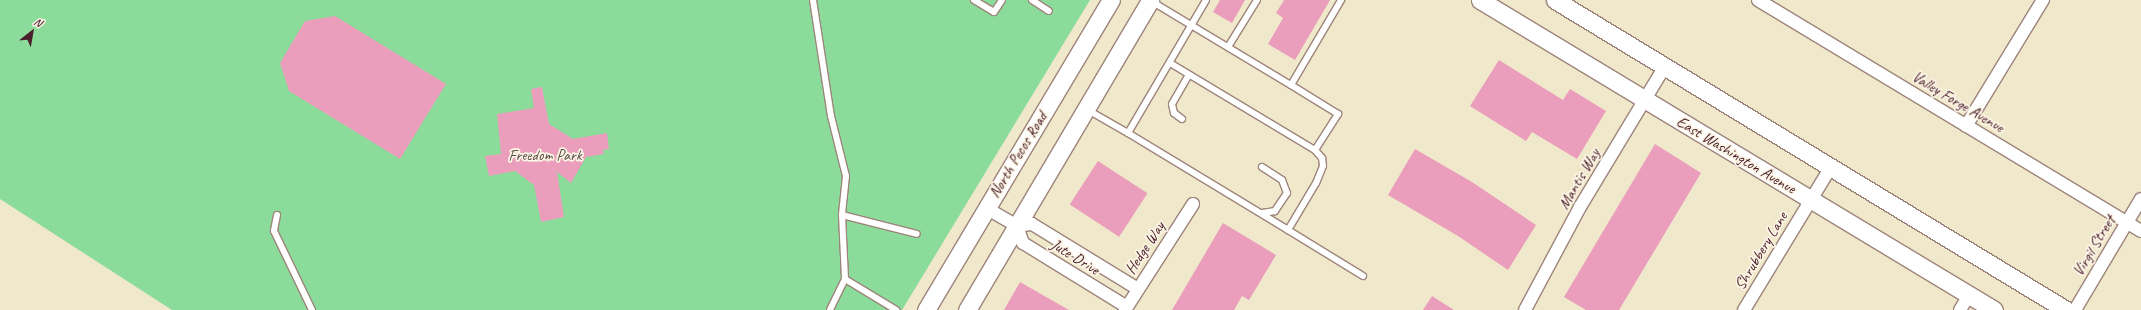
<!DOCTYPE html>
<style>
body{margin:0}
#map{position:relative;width:2141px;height:310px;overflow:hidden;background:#f0e8cb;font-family:Caveat,sans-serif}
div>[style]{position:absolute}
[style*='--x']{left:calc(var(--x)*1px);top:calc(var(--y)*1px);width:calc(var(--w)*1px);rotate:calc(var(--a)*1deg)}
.green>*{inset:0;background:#8bdc9b}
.building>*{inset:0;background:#eb9ebb;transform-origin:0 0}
.roads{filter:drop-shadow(1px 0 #9d847b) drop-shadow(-1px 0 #9d847b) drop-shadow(0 1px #9d847b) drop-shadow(0 -1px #9d847b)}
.service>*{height:6px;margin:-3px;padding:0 3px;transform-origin:3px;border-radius:3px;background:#fff}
.minor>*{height:12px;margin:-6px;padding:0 6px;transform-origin:6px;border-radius:6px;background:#fff}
.secondary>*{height:17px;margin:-8.5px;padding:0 8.5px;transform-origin:8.5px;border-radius:8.5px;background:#fff}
span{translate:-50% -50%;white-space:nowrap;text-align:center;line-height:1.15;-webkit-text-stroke:3.5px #fcf5e5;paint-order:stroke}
.street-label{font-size:16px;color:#4a1f2b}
.park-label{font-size:16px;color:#5a4e47}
.north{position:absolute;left:12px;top:12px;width:40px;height:40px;-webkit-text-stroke:3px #fcf5e5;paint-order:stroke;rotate:31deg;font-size:11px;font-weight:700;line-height:16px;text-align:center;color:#4a1f2b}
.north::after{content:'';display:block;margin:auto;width:14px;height:18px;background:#4a1f2b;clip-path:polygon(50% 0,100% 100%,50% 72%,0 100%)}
</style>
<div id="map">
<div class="green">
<div style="clip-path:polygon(0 0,1090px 0,902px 310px,172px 310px,0 199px)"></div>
</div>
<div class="building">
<div style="clip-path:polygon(1220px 0,1245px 0,1232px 23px,1213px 12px)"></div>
<div style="clip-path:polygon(1284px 0,1330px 0,1295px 60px,1268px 44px,1283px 18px,1276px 13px)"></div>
<div style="clip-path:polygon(335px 16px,446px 84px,400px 159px,289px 91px,280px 63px,305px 21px)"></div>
<div style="clip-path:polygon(1499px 60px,1563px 100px,1570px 89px,1606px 111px,1577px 159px,1532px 132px,1526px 141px,1470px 106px)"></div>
<div style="clip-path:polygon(542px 87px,549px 124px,573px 139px,607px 133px,609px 149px,603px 150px,604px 154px,586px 157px,571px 183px,557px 172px,564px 217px,541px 222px,534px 185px,515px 171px,489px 176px,485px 156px,501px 154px,497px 114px,534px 108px,531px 89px)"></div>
<div style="clip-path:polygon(1655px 144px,1701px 173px,1619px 310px,1586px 310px,1564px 297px)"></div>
<div style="clip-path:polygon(1415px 149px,1472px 182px,1536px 225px,1508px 270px,1458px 236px,1388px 195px)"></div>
<div style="left:1098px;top:161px;width:59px;height:52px;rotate:33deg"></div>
<div style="clip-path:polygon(1223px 223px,1276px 255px,1249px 300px,1242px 296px,1234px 310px,1172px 310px)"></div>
<div style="clip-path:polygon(1020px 282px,1069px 310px,1004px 310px)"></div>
<div style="clip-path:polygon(1432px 296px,1454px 310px,1423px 310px)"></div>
</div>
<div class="roads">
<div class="service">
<div style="--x:813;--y:0;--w:117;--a:81.2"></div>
<div style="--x:831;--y:116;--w:62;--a:76"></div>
<div style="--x:846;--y:176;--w:39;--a:96"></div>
<div style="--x:842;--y:215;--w:64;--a:87.3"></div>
<div style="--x:845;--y:279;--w:34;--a:116"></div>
<div style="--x:974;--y:0;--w:23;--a:31"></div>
<div style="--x:994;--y:12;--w:14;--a:-56"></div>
<div style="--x:1032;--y:0;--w:20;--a:33"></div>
<div style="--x:1151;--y:1;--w:163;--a:31"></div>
<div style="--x:1291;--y:85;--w:99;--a:-59.5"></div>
<div style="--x:1228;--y:47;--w:55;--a:-58.3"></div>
<div style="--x:1170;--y:63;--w:169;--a:31"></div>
<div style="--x:1315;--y:150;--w:43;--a:-57.4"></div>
<div style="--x:1338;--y:114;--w:55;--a:-148.3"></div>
<div style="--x:1086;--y:109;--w:48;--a:29.7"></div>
<div style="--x:1128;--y:133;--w:154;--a:-59.6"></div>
<div style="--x:1182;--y:119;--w:10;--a:-143"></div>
<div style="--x:1174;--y:113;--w:9;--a:-103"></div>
<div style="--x:1172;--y:104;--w:34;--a:-60"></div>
<div style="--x:1128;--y:133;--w:187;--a:31.2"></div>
<div style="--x:1315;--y:150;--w:11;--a:49"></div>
<div style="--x:1322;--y:158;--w:8;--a:83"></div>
<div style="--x:1323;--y:166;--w:18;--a:112"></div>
<div style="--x:1316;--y:183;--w:55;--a:120.8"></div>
<div style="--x:1288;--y:230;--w:88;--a:31.5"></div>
<div style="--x:1262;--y:167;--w:24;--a:33"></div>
<div style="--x:1282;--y:180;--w:14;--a:69"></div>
<div style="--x:1287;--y:193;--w:22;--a:124"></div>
<div style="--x:1275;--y:211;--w:13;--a:171"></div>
<div style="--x:277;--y:215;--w:16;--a:101"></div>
<div style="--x:274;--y:231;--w:88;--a:64.3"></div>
<div style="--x:842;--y:215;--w:77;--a:14.2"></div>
<div style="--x:845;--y:279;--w:60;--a:31.3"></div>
</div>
<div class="minor">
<div style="--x:1758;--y:0;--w:447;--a:31.1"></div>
<div style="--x:1966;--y:126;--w:148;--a:-58.6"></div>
<div style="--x:986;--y:208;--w:36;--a:30"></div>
<div style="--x:1017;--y:226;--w:15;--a:-8"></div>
<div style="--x:1032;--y:224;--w:124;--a:31.5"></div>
<div style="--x:1017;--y:226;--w:18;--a:71"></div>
<div style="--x:1023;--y:243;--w:122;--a:31.6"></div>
<div style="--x:1125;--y:310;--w:126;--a:-57.3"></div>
<div style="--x:1525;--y:310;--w:117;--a:-61.9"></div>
<div style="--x:1580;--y:207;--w:165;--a:-58.9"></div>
<div style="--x:1744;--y:310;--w:167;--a:-58.7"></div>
<div style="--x:1960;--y:310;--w:17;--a:-59"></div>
<div style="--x:2075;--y:310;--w:129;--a:-59.3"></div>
</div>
<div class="secondary">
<div style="--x:1480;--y:0;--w:600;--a:31.09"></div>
<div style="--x:1555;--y:0;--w:598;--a:31.24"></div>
<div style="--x:926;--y:310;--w:361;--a:-59.2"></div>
<div style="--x:967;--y:310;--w:360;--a:-59.4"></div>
</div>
</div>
<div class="street-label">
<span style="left:1958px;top:102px;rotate:31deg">Valley Forge Avenue</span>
<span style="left:1018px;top:155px;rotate:-59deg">North Pecos Road</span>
<span style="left:1736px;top:155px;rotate:31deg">East Washington Avenue</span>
<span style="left:1579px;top:179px;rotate:-60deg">Mantis Way</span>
<span style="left:2094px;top:246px;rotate:-59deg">Virgil Street</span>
<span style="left:1145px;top:248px;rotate:-57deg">Hedge Way</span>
<span style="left:1761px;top:251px;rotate:-59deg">Shrubbery Lane</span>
<span style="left:1075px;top:257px;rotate:32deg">Jute Drive</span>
</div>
<div class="park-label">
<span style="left:545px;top:155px">Freedom Park</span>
</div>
<div class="north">N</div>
</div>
